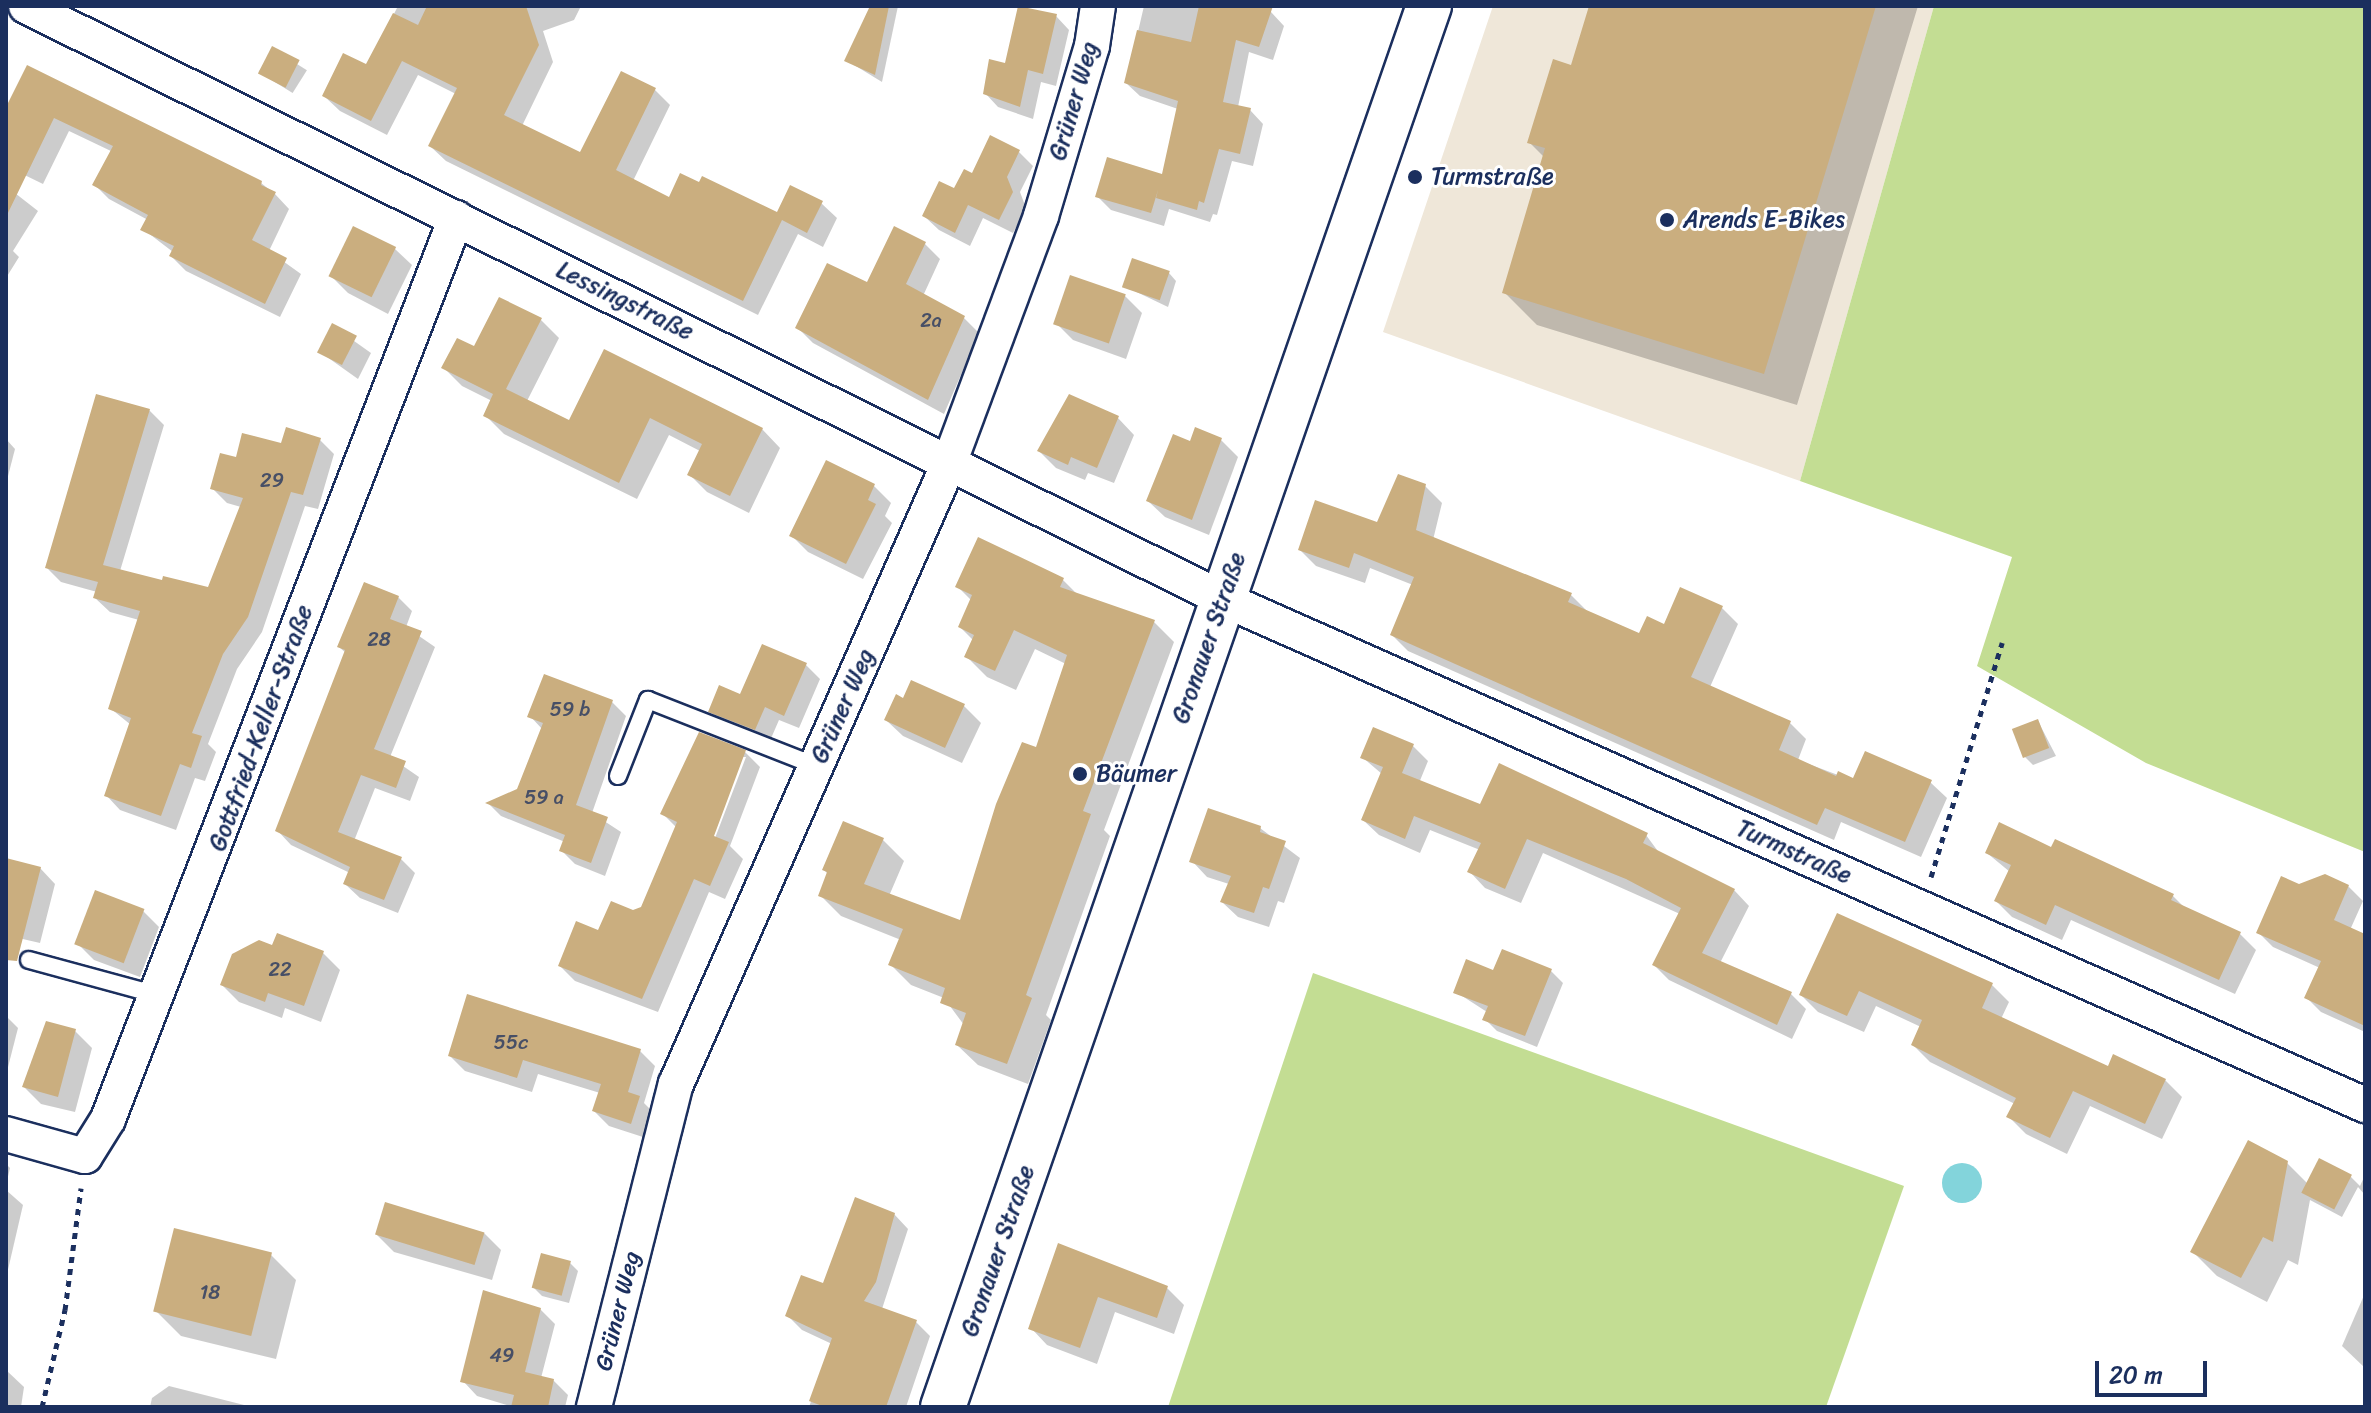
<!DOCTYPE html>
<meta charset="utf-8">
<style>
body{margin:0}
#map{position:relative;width:2371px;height:1413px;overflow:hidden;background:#fff;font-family:Sriracha,sans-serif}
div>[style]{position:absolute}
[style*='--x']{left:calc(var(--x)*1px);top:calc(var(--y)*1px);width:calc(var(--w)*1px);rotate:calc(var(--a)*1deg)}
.built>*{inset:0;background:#efe7d9}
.green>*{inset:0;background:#c3dd93}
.water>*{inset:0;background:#83d4db}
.round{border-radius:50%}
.shadow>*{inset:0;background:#0003;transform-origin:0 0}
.building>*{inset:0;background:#caae7f;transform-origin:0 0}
.path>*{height:5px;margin-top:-2.5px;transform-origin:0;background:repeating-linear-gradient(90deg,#1b2f5e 0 6px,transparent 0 12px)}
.roads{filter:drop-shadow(2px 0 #1b2f5e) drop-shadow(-2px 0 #1b2f5e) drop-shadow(0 2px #1b2f5e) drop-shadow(0 -2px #1b2f5e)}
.lane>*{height:16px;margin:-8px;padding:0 8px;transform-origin:8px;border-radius:8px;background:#fff}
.street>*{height:34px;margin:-17px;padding:0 17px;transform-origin:17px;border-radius:17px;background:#fff}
.secondary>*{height:44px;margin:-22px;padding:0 22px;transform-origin:22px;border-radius:22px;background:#fff}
.dots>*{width:22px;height:22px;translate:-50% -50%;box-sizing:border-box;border:4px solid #fff;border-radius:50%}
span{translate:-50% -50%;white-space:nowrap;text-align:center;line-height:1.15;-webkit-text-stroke:6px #fff;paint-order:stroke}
.number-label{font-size:20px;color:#474f66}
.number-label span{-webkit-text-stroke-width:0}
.street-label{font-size:24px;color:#1b2f5e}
.poi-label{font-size:24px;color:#1b2f5e}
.left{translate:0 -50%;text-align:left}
.frame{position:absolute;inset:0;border:8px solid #1b2f5e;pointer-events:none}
.scale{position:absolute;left:2095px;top:1361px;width:112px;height:36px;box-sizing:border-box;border:4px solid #1b2f5e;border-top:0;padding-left:10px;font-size:24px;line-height:28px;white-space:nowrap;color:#1b2f5e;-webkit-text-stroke:6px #fff;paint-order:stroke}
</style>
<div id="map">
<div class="built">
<div style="clip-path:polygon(1493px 6px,1934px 6px,1800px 481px,1383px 332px)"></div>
</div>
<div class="green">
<div style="clip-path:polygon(1934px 6px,2365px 6px,2365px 852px,2146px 763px,1977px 666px,2012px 557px,1800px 481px)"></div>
<div style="clip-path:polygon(1313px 973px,1904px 1186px,1826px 1407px,1168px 1407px)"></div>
</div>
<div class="water">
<div class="round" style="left:1942px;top:1163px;width:40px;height:40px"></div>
</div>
<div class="shadow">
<div style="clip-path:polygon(398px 6px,581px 6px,574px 20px,543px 31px,553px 62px,522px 126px,581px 155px,654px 89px,670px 105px,633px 181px,669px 199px,778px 214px,821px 203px,837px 218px,823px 247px,798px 234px,758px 315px,446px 161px,430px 146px,456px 94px,418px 75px,387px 135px,340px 111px,324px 96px,367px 67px)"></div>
<div style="clip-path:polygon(873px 6px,898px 6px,882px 82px,846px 60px)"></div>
<div style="clip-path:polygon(1144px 6px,1250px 6px,1271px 12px,1284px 26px,1273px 60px,1249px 52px,1238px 107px,1250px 110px,1263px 124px,1253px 166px,1232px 161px,1217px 215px,1213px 214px,1210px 222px,1169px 209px,1164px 226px,1111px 210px,1097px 196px,1163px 176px,1178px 109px,1140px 96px,1126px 83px)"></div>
<div style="clip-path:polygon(1591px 6px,1918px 6px,1797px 405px,1537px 325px,1504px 292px,1545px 158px,1529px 142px,1572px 68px)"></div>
<div style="clip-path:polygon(1056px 16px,1069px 30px,1056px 86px,1041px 82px,1033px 119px,998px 107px,985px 93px)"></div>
<div style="left:273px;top:49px;width:40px;height:27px;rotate:32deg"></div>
<div style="clip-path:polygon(28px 67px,261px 183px,275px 194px,289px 209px,269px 251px,301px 274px,280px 317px,186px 271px,171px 256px,173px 252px,143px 229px,148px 220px,109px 199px,95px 185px,113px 152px,69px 131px,43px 184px,6px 166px,6px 112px)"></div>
<div style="clip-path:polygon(1019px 152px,1033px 166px,1020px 192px,1026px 208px,1013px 233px,983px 218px,970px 246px,939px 230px,924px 216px,972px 176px)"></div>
<div style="clip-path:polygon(6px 186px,38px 211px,13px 251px,19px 257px,6px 278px)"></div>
<div style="clip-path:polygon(925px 244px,940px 259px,923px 296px,964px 318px,979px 333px,944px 414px,813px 343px,798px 328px)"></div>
<div style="clip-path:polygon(395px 249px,412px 265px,388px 314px,348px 293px,331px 276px)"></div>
<div style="clip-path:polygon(1169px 273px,1176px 281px,1168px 307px,1124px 286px)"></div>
<div style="clip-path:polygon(1125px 296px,1142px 313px,1126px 359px,1073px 340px,1056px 323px)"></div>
<div style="clip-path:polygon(541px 320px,559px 338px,527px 401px,570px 422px,605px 352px,762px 429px,780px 448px,749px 513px,707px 492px,689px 474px,700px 451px,669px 435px,637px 499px,504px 434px,486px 416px,492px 401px,462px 386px,444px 368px)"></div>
<div style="clip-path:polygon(333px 326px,371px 353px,358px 379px,320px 352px)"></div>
<div style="clip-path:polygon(149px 410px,164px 425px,120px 571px,164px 583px,210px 589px,241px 507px,227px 503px,213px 489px,237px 460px,320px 440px,334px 454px,318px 509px,305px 506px,262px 632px,237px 669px,208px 744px,216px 752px,205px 781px,195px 778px,176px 830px,120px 810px,106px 795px,131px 725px,110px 708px,139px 620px,110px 612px,95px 598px,97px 592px,61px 582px,47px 568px)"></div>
<div style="clip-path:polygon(1118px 418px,1134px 435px,1114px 483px,1088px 473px,1085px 480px,1056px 468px,1039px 451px)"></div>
<div style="clip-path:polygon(6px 439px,15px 449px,6px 484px)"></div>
<div style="clip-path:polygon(1221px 440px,1238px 457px,1209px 535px,1165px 517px,1148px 501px,1191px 444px)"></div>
<div style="clip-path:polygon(874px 486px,891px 503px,885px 516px,892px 523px,863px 579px,808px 552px,791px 535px)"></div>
<div style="clip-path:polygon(1425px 486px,1442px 503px,1433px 540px,1571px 595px,1587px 611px,1640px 635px,1722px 608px,1738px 624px,1710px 687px,1790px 723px,1806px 739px,1798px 760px,1854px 781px,1930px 782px,1947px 798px,1921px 857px,1841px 822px,1834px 840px,1408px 651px,1392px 635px,1413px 585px,1370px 568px,1365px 583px,1316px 566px,1300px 550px,1378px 524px)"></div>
<div style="clip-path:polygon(1063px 580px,1078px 595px,1154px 622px,1174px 642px,1104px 830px,1110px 836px,1046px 1015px,1051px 1020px,1028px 1084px,978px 1065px,957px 1045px,964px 1025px,944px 998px,911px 985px,890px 964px,901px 940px,841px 916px,820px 895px,828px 874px,824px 870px,883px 840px,904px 861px,889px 896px,961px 923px,1037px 750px,1066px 664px,1035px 649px,1016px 690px,987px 677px,966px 656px,973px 640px,960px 627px,972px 601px,957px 586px)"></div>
<div style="clip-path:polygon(398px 597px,412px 611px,406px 627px,435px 647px,390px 757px,419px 777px,410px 801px,375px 788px,354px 841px,401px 859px,415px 873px,398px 913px,360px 898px,345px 884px,350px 873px,291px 845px,277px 830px,346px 653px,339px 647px)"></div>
<div style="clip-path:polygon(806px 665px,820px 679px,799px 728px,779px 720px,769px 743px,724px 725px,710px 711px)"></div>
<div style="clip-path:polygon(904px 700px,964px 706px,981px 723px,962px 763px,903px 736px,886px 720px)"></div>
<div style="clip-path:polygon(612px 702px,626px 716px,592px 813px,621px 832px,605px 876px,575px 864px,561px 850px,565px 842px,501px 816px,488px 803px,519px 790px,543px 730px,530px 716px)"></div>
<div style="clip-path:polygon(2038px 721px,2056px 756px,2033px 765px,2025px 757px)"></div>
<div style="clip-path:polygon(1413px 746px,1428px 761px,1419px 783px,1474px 806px,1646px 835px,1660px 854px,1734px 890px,1749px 906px,1720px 963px,1791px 994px,1806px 1009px,1792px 1039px,1669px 980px,1654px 965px,1680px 914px,1543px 853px,1521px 903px,1485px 888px,1470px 872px,1480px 850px,1430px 830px,1420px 853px,1379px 835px,1363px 820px,1382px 774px,1362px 757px)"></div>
<div style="clip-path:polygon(evenodd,745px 752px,760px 767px,730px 846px,743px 859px,725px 899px,709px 892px,658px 1012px,575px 981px,560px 966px,599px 933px,643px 908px,677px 828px,663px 814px,745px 752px,741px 757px,746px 757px,712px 846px,708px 844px,741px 757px)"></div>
<div style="clip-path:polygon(1260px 828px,1300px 858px,1284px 903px,1278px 901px,1269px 927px,1238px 917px,1222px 902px,1229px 884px,1207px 877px,1192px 861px)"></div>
<div style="clip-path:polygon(2052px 850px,2173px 896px,2187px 910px,2240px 934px,2256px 950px,2235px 994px,2071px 920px,2062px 940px,2012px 917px,1996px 901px,2010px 872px,1987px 853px)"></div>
<div style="clip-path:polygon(6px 860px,40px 868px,55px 884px,40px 943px,14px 937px,6px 942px)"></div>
<div style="clip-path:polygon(2299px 886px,2348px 886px,2363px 901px,2350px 930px,2365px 936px,2365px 1032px,2321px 1012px,2307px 998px,2320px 968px,2273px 947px,2258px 932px)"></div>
<div style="clip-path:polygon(142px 910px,159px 927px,140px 977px,94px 960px,77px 943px)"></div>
<div style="clip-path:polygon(1838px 915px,1992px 985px,2009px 1002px,2001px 1019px,2109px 1068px,2165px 1080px,2182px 1097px,2162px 1139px,2090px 1106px,2067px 1154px,2026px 1134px,2009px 1117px,2015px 1104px,1930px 1062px,1913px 1045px,1921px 1027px,1876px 1006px,1864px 1032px,1818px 1012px,1801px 995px)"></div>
<div style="clip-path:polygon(273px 948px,323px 953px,340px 970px,321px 1022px,285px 1008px,282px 1018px,239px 1002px,222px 985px)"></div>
<div style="clip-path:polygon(1551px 971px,1563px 983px,1537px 1047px,1497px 1031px,1485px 1019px,1487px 1012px,1456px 992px,1494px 973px)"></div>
<div style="clip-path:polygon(6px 1016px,18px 1028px,6px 1075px)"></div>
<div style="clip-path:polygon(75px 1031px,92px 1048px,75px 1112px,41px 1104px,24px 1087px)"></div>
<div style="clip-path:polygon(640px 1051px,655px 1066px,644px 1103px,654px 1113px,646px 1138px,609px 1126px,594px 1111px,600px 1093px,538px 1074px,532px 1092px,465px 1071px,450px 1056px)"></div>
<div style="clip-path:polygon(2287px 1163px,2308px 1184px,2351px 1177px,2360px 1186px,2365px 1175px,2365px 1195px,2358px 1187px,2342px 1217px,2310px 1200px,2298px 1265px,2288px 1260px,2267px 1302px,2217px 1276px,2192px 1251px)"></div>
<div style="clip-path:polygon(6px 1164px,10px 1168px,6px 1185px)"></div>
<div style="clip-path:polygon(6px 1190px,23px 1205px,7px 1274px,6px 1274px)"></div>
<div style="clip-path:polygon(894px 1214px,908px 1229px,882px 1309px,916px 1322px,930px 1336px,906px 1407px,809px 1407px,832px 1344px,802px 1330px,787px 1315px,824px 1286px)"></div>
<div style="clip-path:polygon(484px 1233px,501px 1250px,492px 1280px,394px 1252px,377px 1235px)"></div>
<div style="clip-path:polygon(1059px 1246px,1167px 1288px,1184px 1305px,1174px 1334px,1115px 1312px,1097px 1364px,1047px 1345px,1031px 1328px)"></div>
<div style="clip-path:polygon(271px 1255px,296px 1280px,276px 1359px,181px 1336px,156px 1311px)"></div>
<div style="clip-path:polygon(570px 1263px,578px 1271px,569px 1303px,542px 1296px,534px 1288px)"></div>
<div style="clip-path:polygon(2365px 1293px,2365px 1368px,2342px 1346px)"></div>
<div style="clip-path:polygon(540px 1309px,555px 1324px,541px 1378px,553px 1380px,568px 1395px,565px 1407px,513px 1407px,477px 1396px,463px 1381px)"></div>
<div style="clip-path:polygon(6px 1370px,24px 1387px,21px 1407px,6px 1407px)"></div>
<div style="clip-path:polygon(169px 1386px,252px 1407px,150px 1407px,152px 1398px)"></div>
</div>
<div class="building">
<div style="clip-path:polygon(427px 6px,526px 6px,539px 45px,504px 115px,580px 152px,621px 71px,656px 88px,616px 170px,669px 197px,680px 173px,699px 182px,702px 176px,777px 212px,790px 185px,823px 201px,807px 233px,782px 220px,743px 301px,428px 146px,457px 88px,402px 61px,371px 121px,322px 96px,343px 53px,366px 64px,393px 13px,418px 25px)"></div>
<div style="clip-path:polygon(870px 6px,889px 6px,875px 75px,844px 61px)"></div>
<div style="clip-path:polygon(1018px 6px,1057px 14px,1043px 74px,1028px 70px,1020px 107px,983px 94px,989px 59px,1005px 63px)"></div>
<div style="clip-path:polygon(1199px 6px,1273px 6px,1259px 47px,1236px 40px,1223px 102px,1251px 108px,1240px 154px,1219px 149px,1204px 203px,1199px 201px,1197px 210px,1156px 198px,1158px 190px,1151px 213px,1095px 197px,1107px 157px,1162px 174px,1178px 101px,1124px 83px,1137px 30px,1191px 42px)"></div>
<div style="clip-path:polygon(1589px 6px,1876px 6px,1764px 374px,1502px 293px,1545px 148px,1527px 143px,1553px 59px,1571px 65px)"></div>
<div style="left:272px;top:46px;width:31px;height:31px;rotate:27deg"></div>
<div style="clip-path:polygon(27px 65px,262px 181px,261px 185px,276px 192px,252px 240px,287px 258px,265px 304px,169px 256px,174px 246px,140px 230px,148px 215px,92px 185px,113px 146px,54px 118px,6px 217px,6px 107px)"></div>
<div style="clip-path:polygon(990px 135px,1020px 150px,1007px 177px,1013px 192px,999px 220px,968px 205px,955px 233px,922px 216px,939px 181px,954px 188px,964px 169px,972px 173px)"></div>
<div style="left:353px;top:226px;width:48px;height:56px;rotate:26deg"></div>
<div style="clip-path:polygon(894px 226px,926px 242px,906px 284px,965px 316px,928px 400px,795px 328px,827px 263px,867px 282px)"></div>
<div style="left:1132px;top:258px;width:40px;height:31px;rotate:19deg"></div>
<div style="left:1070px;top:275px;width:59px;height:52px;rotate:19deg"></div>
<div style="clip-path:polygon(499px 297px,542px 318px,506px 389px,569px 420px,604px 349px,763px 428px,730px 496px,687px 475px,702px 444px,650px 418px,619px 483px,483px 416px,493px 394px,441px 368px,457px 338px,474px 346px)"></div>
<div style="left:332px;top:323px;width:28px;height:33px;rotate:27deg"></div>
<div style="clip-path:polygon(96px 394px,150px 409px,103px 565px,162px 580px,163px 576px,208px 587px,243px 498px,210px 489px,220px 453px,236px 457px,242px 433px,281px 443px,286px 427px,321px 438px,303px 495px,291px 492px,248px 617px,223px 654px,192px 733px,202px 736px,191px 768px,180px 764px,161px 816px,104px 796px,131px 718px,108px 709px,140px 611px,93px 598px,98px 582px,45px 568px)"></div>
<div style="clip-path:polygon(1069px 394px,1119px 416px,1097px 468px,1071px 457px,1068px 465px,1037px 451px)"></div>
<div style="clip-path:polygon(1195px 427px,1222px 438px,1192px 520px,1146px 501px,1173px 434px,1190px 441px)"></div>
<div style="clip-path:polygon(826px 460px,875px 484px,868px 500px,876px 504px,846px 564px,789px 536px)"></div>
<div style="clip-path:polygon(1398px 474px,1426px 484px,1416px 530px,1572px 593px,1568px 602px,1639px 633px,1647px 616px,1664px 624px,1680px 587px,1723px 606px,1691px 677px,1791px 721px,1779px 750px,1836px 776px,1838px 771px,1853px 778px,1865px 751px,1932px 780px,1905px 842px,1825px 808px,1817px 825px,1390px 635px,1414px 577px,1354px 553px,1349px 568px,1298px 550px,1315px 500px,1377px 522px)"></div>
<div style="clip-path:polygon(978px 537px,1064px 578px,1060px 587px,1155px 620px,1083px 811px,1091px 814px,1026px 995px,1032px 998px,1007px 1064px,955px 1045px,966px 1013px,940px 1003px,945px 988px,888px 965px,903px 929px,818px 896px,827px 872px,822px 870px,843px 821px,884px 838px,864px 884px,960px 920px,996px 804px,1022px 742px,1036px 747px,1067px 655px,1014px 630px,995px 671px,964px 657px,974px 635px,958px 627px,972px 595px,955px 587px)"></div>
<div style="clip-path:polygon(364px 582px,399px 596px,390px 619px,422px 631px,374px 749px,406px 761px,396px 788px,361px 775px,338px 832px,402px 857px,384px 900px,343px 884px,350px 867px,275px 831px,345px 650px,337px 647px)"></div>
<div style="clip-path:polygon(762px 644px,807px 663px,784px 716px,765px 707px,755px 730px,708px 712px,719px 685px,740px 694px)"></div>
<div style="clip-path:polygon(544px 674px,613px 700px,576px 805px,608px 817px,591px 863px,559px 851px,565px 835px,485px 803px,517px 789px,543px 723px,527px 717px)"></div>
<div style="clip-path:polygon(911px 680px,965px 704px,945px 748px,884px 720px,896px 694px,903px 698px)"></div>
<div style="left:2038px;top:719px;width:31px;height:28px;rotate:69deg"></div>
<div style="clip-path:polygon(1373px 727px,1414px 744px,1402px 773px,1480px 804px,1499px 763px,1648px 833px,1643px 843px,1735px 889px,1702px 953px,1792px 992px,1777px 1025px,1652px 965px,1681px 908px,1626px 879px,1527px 839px,1505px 889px,1467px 872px,1481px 843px,1414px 816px,1405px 839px,1361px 820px,1383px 767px,1360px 758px)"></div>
<div style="clip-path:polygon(699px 732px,746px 750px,714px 836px,729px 842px,710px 886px,694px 879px,642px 999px,558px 966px,576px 921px,598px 930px,611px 901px,633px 910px,641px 907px,677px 822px,660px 814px)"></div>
<div style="clip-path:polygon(1208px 808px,1261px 826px,1260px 832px,1286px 841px,1269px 889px,1263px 887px,1254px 913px,1220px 902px,1231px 876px,1189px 862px)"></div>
<div style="clip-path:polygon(1999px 822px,2051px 847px,2055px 839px,2174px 894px,2171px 900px,2241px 932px,2219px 980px,2055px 905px,2046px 925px,1994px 901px,2011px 865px,1985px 853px)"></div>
<div style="clip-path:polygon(6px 858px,41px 867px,17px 961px,6px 960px)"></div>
<div style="clip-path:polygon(2325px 874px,2349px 885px,2334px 920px,2365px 934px,2365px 1026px,2304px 998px,2321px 961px,2256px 933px,2281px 876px,2299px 884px)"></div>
<div style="left:95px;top:890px;width:53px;height:58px;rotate:21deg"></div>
<div style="clip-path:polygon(1837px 913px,1993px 983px,1982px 1008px,2108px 1066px,2113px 1054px,2166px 1079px,2145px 1124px,2073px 1091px,2050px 1138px,2006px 1117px,2016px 1098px,1911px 1045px,1922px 1020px,1859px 991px,1847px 1016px,1799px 995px)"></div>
<div style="clip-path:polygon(277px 933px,324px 951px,304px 1006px,268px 993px,265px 1002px,220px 985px,232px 954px,259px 940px,272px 945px)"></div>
<div style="clip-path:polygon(1502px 949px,1552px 969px,1525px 1036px,1482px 1020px,1488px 1006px,1453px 993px,1466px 959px,1493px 970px)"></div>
<div style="clip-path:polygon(467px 994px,641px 1049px,628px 1092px,640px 1096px,631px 1124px,592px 1111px,601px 1084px,523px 1060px,517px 1078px,448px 1056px)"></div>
<div style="clip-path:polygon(46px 1021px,76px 1029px,58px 1097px,22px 1087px)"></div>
<div style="clip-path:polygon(2248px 1140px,2288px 1161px,2273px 1242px,2263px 1237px,2241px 1278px,2190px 1252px)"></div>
<div style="left:2319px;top:1158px;width:37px;height:39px;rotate:27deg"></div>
<div style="clip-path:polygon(855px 1197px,895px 1213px,876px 1282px,864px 1301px,917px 1320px,886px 1407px,825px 1407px,809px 1401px,832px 1338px,785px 1316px,801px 1275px,823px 1283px)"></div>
<div style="left:385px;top:1202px;width:104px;height:34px;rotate:17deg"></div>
<div style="left:174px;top:1228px;width:101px;height:86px;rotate:14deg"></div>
<div style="clip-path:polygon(1058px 1243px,1168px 1286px,1157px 1318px,1098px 1297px,1080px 1348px,1028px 1329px)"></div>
<div style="left:541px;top:1253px;width:31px;height:36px;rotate:15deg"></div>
<div style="clip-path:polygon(483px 1290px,541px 1308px,525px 1372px,554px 1379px,548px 1407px,511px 1407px,514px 1395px,460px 1382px)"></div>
</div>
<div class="path">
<div style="--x:1931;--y:877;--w:245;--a:-73.1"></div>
<div style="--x:42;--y:1407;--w:100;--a:-76.7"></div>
<div style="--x:65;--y:1310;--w:123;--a:-82.5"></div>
</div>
<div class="roads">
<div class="lane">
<div style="--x:618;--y:776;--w:82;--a:-68.5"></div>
<div style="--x:648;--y:700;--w:180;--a:21.4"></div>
<div style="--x:29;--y:960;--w:134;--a:15.2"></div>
</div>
<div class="street">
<div style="--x:26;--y:6;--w:1336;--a:26.35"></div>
<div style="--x:1223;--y:599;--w:1249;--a:23.9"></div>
<div style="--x:6;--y:1134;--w:82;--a:15.6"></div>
<div style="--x:85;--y:1156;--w:44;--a:-58.1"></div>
<div style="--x:108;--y:1119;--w:966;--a:-68.88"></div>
<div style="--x:594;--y:1407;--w:333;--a:-75.8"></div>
<div style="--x:676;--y:1084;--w:681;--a:-66.26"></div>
<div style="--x:950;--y:461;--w:261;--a:-69.6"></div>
<div style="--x:1041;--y:216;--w:177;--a:-73.3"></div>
<div style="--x:1092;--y:46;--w:40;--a:-81.5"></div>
</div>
<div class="secondary">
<div style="--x:943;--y:1407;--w:1483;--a:-70.87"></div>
</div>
</div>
<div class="dots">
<div style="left:1415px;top:177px;background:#1b2f5e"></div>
<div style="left:1667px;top:220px;background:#1b2f5e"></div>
<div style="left:1080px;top:774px;background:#1b2f5e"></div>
</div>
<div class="number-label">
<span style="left:931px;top:320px">2a</span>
<span style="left:272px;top:480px">29</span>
<span style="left:379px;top:639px">28</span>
<span style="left:570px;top:709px">59 b</span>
<span style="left:544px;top:797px">59 a</span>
<span style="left:280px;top:969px">22</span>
<span style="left:511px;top:1042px">55c</span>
<span style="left:210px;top:1292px">18</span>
<span style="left:502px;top:1355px">49</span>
</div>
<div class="street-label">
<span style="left:1074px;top:101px;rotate:-74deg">Grüner Weg</span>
<span style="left:625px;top:301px;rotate:26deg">Lessingstraße</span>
<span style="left:1209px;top:638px;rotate:-71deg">Gronauer Straße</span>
<span style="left:843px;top:706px;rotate:-66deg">Grüner Weg</span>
<span style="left:261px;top:728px;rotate:-70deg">Gottfried-Keller-Straße</span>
<span style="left:1794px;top:852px;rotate:24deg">Turmstraße</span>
<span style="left:998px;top:1251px;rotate:-71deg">Gronauer Straße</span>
<span style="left:618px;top:1311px;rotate:-76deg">Grüner Weg</span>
</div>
<div class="poi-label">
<span class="left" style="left:1431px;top:177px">Turmstraße</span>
<span class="left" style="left:1683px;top:220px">Arends E-Bikes</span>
<span class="left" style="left:1096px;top:774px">Bäumer</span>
</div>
<div class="frame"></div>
<div class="scale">20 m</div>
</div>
